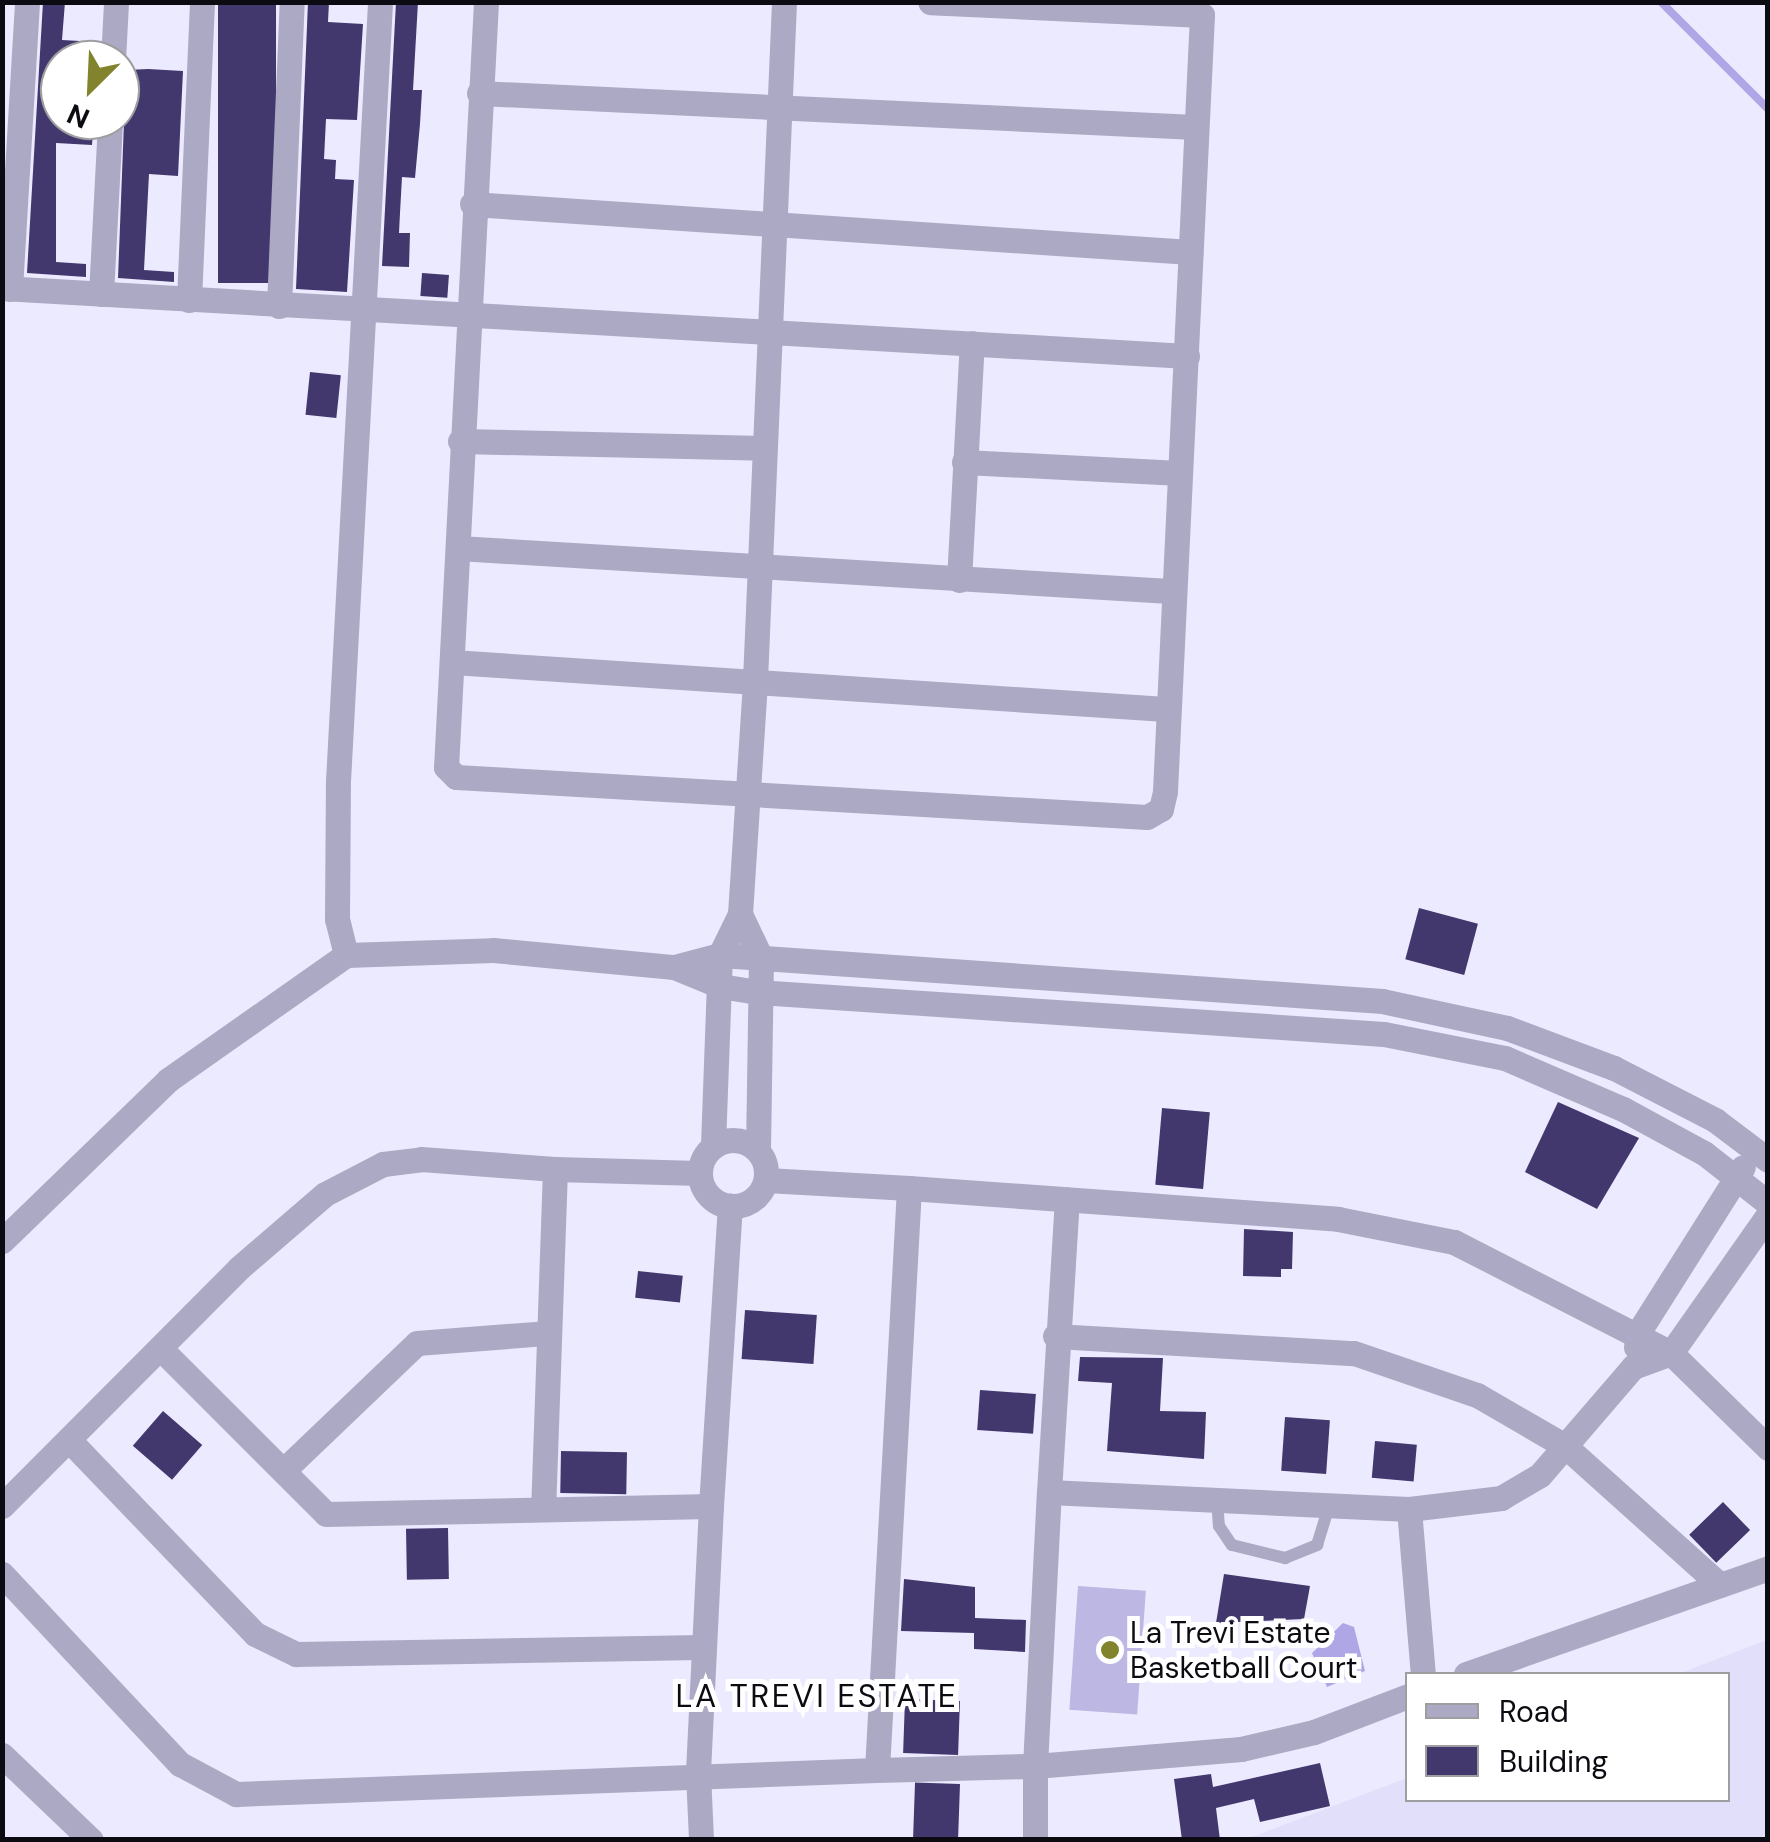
<!DOCTYPE html>
<style>
body{margin:0}
#map{position:relative;width:1770px;height:1842px;overflow:hidden;background:#eceaff;font-family:"DM Sans",sans-serif}
div>[style]{position:absolute}
[style*='--x']{left:calc(var(--x)*1px);top:calc(var(--y)*1px);width:calc(var(--w)*1px);rotate:calc(var(--a)*1deg)}
.built>*{inset:0;background:#e2dffb}
.green>*{inset:0;background:#bdb7e4;transform-origin:0 0}
.water>*{inset:0;background:#afa6e5}
.stream>*{height:8px;margin:-4px;padding:0 4px;transform-origin:4px;border-radius:4px;background:#afa6e5}
.building>*{inset:0;background:#43386e;transform-origin:0 0}
.lane>*{height:12px;margin:-6px;padding:0 6px;transform-origin:6px;border-radius:6px;background:#aca9c5}
.street>*{height:25px;margin:-12.5px;padding:0 12.5px;transform-origin:12.5px;border-radius:12.5px;background:#aca9c5}
.street>.ring{margin:-12.5px;padding:0;box-sizing:content-box;background:none;border:25px solid #aca9c5;border-radius:50%}
.dots>*{width:28px;height:28px;translate:-50% -50%;box-sizing:border-box;border:5px solid #fff;border-radius:50%}
span{translate:-50% -50%;white-space:nowrap;text-align:center;line-height:1.15;-webkit-text-stroke:10px #fff;paint-order:stroke}
.poi-label{font-size:30px;color:#0c0b12}
.left{translate:0 -50%;text-align:left}
.neighbourhood-label{font-size:32px;color:#0c0b12;letter-spacing:2.5px}
.frame{position:absolute;inset:0;border:5px solid #0c0b12;pointer-events:none}
.legend{position:absolute;left:1405px;top:1672px;width:325px;height:130px;box-sizing:border-box;background:#fff;border:2px solid #9e9da0;margin:0;padding:12px 18px;list-style:none;font-size:30px;color:#0c0b12}
.legend li{display:flex;align-items:center;gap:20px;height:50px}
.legend b{width:50px;border:2px solid #9e9da0}
.north{position:absolute;left:40px;top:40px;width:100px;height:100px;box-sizing:border-box;background:#fff;border:2px solid #9e9da0;border-radius:50%;rotate:204deg;font-size:28px;font-weight:700;line-height:40px;text-align:center;color:#0c0b12}
.north::after{content:'';display:block;margin:auto;width:35px;height:45px;background:#82832d;clip-path:polygon(50% 0,100% 100%,50% 72%,0 100%)}
</style>
<div id="map">
<div class="built">
<div style="clip-path:polygon(1767px 1640px,1767px 1839px,1246px 1839px,1407px 1778px,1408px 1800px,1728px 1800px,1728px 1674px,1678px 1674px)"></div>
</div>
<div class="green">
<div style="left:1078px;top:1586px;width:68px;height:124px;rotate:4deg"></div>
</div>
<div class="water">
<div style="clip-path:polygon(1343px 1623px,1354px 1627px,1365px 1671px,1327px 1687px,1312px 1653px)"></div>
</div>
<div class="stream">
<div style="--x:1661;--y:2;--w:151;--a:45"></div>
</div>
<div class="building">
<div style="clip-path:polygon(43px 2px,65px 2px,62px 40px,98px 42px,97px 60px,60px 60px,59px 120px,94px 120px,92px 145px,56px 143px,56px 262px,86px 264px,86px 277px,27px 273px)"></div>
<div style="left:218px;top:2px;width:58px;height:281px"></div>
<div style="clip-path:polygon(308px 2px,329px 2px,328px 22px,363px 24px,357px 120px,326px 119px,324px 159px,336px 160px,335px 179px,354px 180px,347px 292px,296px 289px)"></div>
<div style="clip-path:polygon(396px 2px,418px 2px,413px 90px,422px 90px,420px 124px,415px 178px,402px 177px,400px 213px,399px 233px,410px 233px,409px 267px,382px 266px)"></div>
<div style="clip-path:polygon(148px 69px,183px 71px,178px 176px,149px 174px,144px 270px,174px 272px,174px 282px,118px 278px,126px 70px)"></div>
<div style="left:422px;top:273px;width:27px;height:23px;rotate:4deg"></div>
<div style="left:310px;top:372px;width:31px;height:43px;rotate:6deg"></div>
<div style="left:1419px;top:908px;width:61px;height:53px;rotate:15deg"></div>
<div style="clip-path:polygon(1558px 1102px,1639px 1138px,1597px 1209px,1525px 1172px)"></div>
<div style="left:1162px;top:1108px;width:48px;height:77px;rotate:5deg"></div>
<div style="clip-path:polygon(1244px 1229px,1293px 1232px,1292px 1269px,1281px 1269px,1281px 1277px,1243px 1276px)"></div>
<div style="left:638px;top:1271px;width:45px;height:27px;rotate:6deg"></div>
<div style="left:745px;top:1310px;width:72px;height:49px;rotate:4deg"></div>
<div style="clip-path:polygon(1080px 1357px,1163px 1358px,1160px 1411px,1206px 1412px,1204px 1459px,1107px 1451px,1112px 1383px,1078px 1381px)"></div>
<div style="left:980px;top:1390px;width:56px;height:40px;rotate:4deg"></div>
<div style="left:163px;top:1411px;width:52px;height:46px;rotate:41deg"></div>
<div style="left:1285px;top:1417px;width:45px;height:54px;rotate:4deg"></div>
<div style="left:1375px;top:1441px;width:42px;height:37px;rotate:5deg"></div>
<div style="left:561px;top:1451px;width:66px;height:42px;rotate:1deg"></div>
<div style="left:1723px;top:1502px;width:39px;height:47px;rotate:46deg"></div>
<div style="left:448px;top:1528px;width:51px;height:42px;rotate:89deg"></div>
<div style="clip-path:polygon(1224px 1574px,1310px 1586px,1304px 1619px,1216px 1623px)"></div>
<div style="clip-path:polygon(904px 1579px,975px 1587px,975px 1618px,1026px 1620px,1025px 1652px,974px 1649px,974px 1633px,901px 1631px)"></div>
<div style="left:905px;top:1699px;width:55px;height:54px;rotate:2deg"></div>
<div style="clip-path:polygon(1320px 1763px,1330px 1806px,1260px 1822px,1254px 1799px,1216px 1808px,1220px 1840px,1182px 1840px,1174px 1779px,1211px 1774px,1213px 1787px)"></div>
<div style="left:960px;top:1784px;width:56px;height:45px;rotate:92deg"></div>
</div>
<div class="lane">
<div style="--x:1217;--y:1499;--w:27;--a:86"></div>
<div style="--x:1219;--y:1526;--w:23;--a:56"></div>
<div style="--x:1232;--y:1545;--w:55;--a:13.8"></div>
<div style="--x:1285;--y:1558;--w:35;--a:-22"></div>
<div style="--x:1317;--y:1545;--w:44;--a:-72.8"></div>
</div>
<div class="street">
<div style="--x:486;--y:2;--w:766;--a:92.99"></div>
<div style="--x:446;--y:767;--w:14;--a:45"></div>
<div style="--x:456;--y:777;--w:692;--a:3.31"></div>
<div style="--x:1147;--y:817;--w:16;--a:-30"></div>
<div style="--x:1161;--y:809;--w:18;--a:-77"></div>
<div style="--x:1165;--y:791;--w:777;--a:-87.27"></div>
<div style="--x:1202;--y:15;--w:272;--a:-177.3"></div>
<div style="--x:113;--y:60;--w:58;--a:-87"></div>
<div style="--x:479;--y:93;--w:717;--a:2.72"></div>
<div style="--x:472;--y:204;--w:720;--a:3.82"></div>
<div style="--x:2;--y:288;--w:1187;--a:3.28"></div>
<div style="--x:10;--y:289;--w:288;--a:-86.6"></div>
<div style="--x:101;--y:294;--w:174;--a:-87"></div>
<div style="--x:189;--y:300;--w:298;--a:-87.5"></div>
<div style="--x:279;--y:306;--w:304;--a:-87.6"></div>
<div style="--x:460;--y:441;--w:303;--a:1.3"></div>
<div style="--x:964;--y:462;--w:216;--a:2.9"></div>
<div style="--x:458;--y:548;--w:713;--a:3.46"></div>
<div style="--x:959;--y:580;--w:237;--a:-86.9"></div>
<div style="--x:452;--y:662;--w:715;--a:3.77"></div>
<div style="--x:740;--y:914;--w:49;--a:64.5"></div>
<div style="--x:761;--y:958;--w:192;--a:90.9"></div>
<div style="--x:346;--y:955;--w:37;--a:-104"></div>
<div style="--x:337;--y:919;--w:138;--a:-89.6"></div>
<div style="--x:338;--y:781;--w:780;--a:-86.91"></div>
<div style="--x:674;--y:967;--w:48;--a:-14.6"></div>
<div style="--x:720;--y:955;--w:664;--a:3.97"></div>
<div style="--x:1382;--y:1001;--w:128;--a:12.2"></div>
<div style="--x:1507;--y:1028;--w:114;--a:20.5"></div>
<div style="--x:1614;--y:1068;--w:114;--a:27.2"></div>
<div style="--x:1715;--y:1120;--w:66;--a:37"></div>
<div class="ring" style="left:700px;top:1140px;width:41px;height:41px"></div>
<div style="--x:713;--y:1145;--w:190;--a:-87.9"></div>
<div style="--x:720;--y:955;--w:46;--a:-64"></div>
<div style="--x:740;--y:914;--w:234;--a:-86.3"></div>
<div style="--x:755;--y:680;--w:679;--a:-87.55"></div>
<div style="--x:555;--y:1169;--w:144;--a:1.6"></div>
<div style="--x:766;--y:1180;--w:143;--a:3.2"></div>
<div style="--x:909;--y:1188;--w:583;--a:93.15"></div>
<div style="--x:877;--y:1770;--w:158;--a:-1.5"></div>
<div style="--x:1035;--y:1766;--w:274;--a:-87.1"></div>
<div style="--x:1049;--y:1492;--w:360;--a:2.7"></div>
<div style="--x:1409;--y:1509;--w:93;--a:-6.8"></div>
<div style="--x:1501;--y:1498;--w:45;--a:-30.5"></div>
<div style="--x:1540;--y:1475;--w:143;--a:-49.3"></div>
<div style="--x:1633;--y:1367;--w:40;--a:-20.2"></div>
<div style="--x:1671;--y:1353;--w:169;--a:-54.9"></div>
<div style="--x:909;--y:1188;--w:430;--a:4.1"></div>
<div style="--x:1338;--y:1219;--w:118;--a:11.2"></div>
<div style="--x:1454;--y:1242;--w:244;--a:27.1"></div>
<div style="--x:1671;--y:1353;--w:136;--a:44.4"></div>
<div style="--x:2;--y:1241;--w:231;--a:-44.1"></div>
<div style="--x:168;--y:1080;--w:218;--a:-35.1"></div>
<div style="--x:346;--y:955;--w:147;--a:-1.9"></div>
<div style="--x:493;--y:950;--w:182;--a:5.4"></div>
<div style="--x:674;--y:967;--w:50;--a:22.4"></div>
<div style="--x:720;--y:986;--w:39;--a:9"></div>
<div style="--x:759;--y:992;--w:626;--a:3.84"></div>
<div style="--x:1384;--y:1034;--w:123;--a:11.2"></div>
<div style="--x:1505;--y:1058;--w:129;--a:23.4"></div>
<div style="--x:1623;--y:1109;--w:92;--a:28.5"></div>
<div style="--x:1704;--y:1153;--w:81;--a:38"></div>
<div style="--x:1055;--y:1336;--w:299;--a:3.3"></div>
<div style="--x:1354;--y:1353;--w:130;--a:18.9"></div>
<div style="--x:1477;--y:1395;--w:102;--a:30.1"></div>
<div style="--x:1565;--y:1446;--w:208;--a:41.9"></div>
<div style="--x:1636;--y:1347;--w:14;--a:-82"></div>
<div style="--x:1638;--y:1333;--w:196;--a:-57.7"></div>
<div style="--x:161;--y:1349;--w:233;--a:45"></div>
<div style="--x:326;--y:1514;--w:385;--a:-1.2"></div>
<div style="--x:711;--y:1506;--w:267;--a:92.8"></div>
<div style="--x:698;--y:1773;--w:67;--a:87.4"></div>
<div style="--x:69;--y:1440;--w:269;--a:46.2"></div>
<div style="--x:255;--y:1634;--w:46;--a:26"></div>
<div style="--x:296;--y:1654;--w:406;--a:-1"></div>
<div style="--x:285;--y:1469;--w:182;--a:-43.7"></div>
<div style="--x:417;--y:1343;--w:129;--a:-4.4"></div>
<div style="--x:1049;--y:1492;--w:293;--a:-86.5"></div>
<div style="--x:2;--y:1506;--w:336;--a:-45.1"></div>
<div style="--x:239;--y:1268;--w:113;--a:-40.7"></div>
<div style="--x:325;--y:1194;--w:65;--a:-27.3"></div>
<div style="--x:383;--y:1164;--w:38;--a:-7"></div>
<div style="--x:421;--y:1159;--w:134;--a:4.3"></div>
<div style="--x:555;--y:1169;--w:340;--a:92"></div>
<div style="--x:711;--y:1506;--w:301;--a:-86.4"></div>
<div style="--x:1409;--y:1509;--w:166;--a:85.2"></div>
<div style="--x:2;--y:1574;--w:260;--a:46.9"></div>
<div style="--x:180;--y:1764;--w:64;--a:28.2"></div>
<div style="--x:236;--y:1794;--w:641;--a:-2.14"></div>
<div style="--x:1466;--y:1674;--w:320;--a:-19.3"></div>
<div style="--x:2;--y:1755;--w:123;--a:43.7"></div>
<div style="--x:1035;--y:1840;--w:74;--a:-90"></div>
<div style="--x:1035;--y:1766;--w:207;--a:-4.7"></div>
<div style="--x:1241;--y:1749;--w:75;--a:-13.1"></div>
<div style="--x:1314;--y:1732;--w:101;--a:-21"></div>
</div>
<div class="dots">
<div style="left:1110px;top:1650px;background:#82832d"></div>
</div>
<div class="poi-label">
<span class="left" style="left:1130px;top:1650px">La Trevi Estate<br>Basketball Court</span>
</div>
<div class="neighbourhood-label">
<span style="left:817px;top:1696px">LA TREVI ESTATE</span>
</div>
<div class="frame"></div>
<ul class="legend">
<li><b style="height:12px;background:#aca9c5"></b>Road</li>
<li><b style="height:28px;background:#43386e"></b>Building</li>
</ul>
<div class="north">N</div>
</div>
